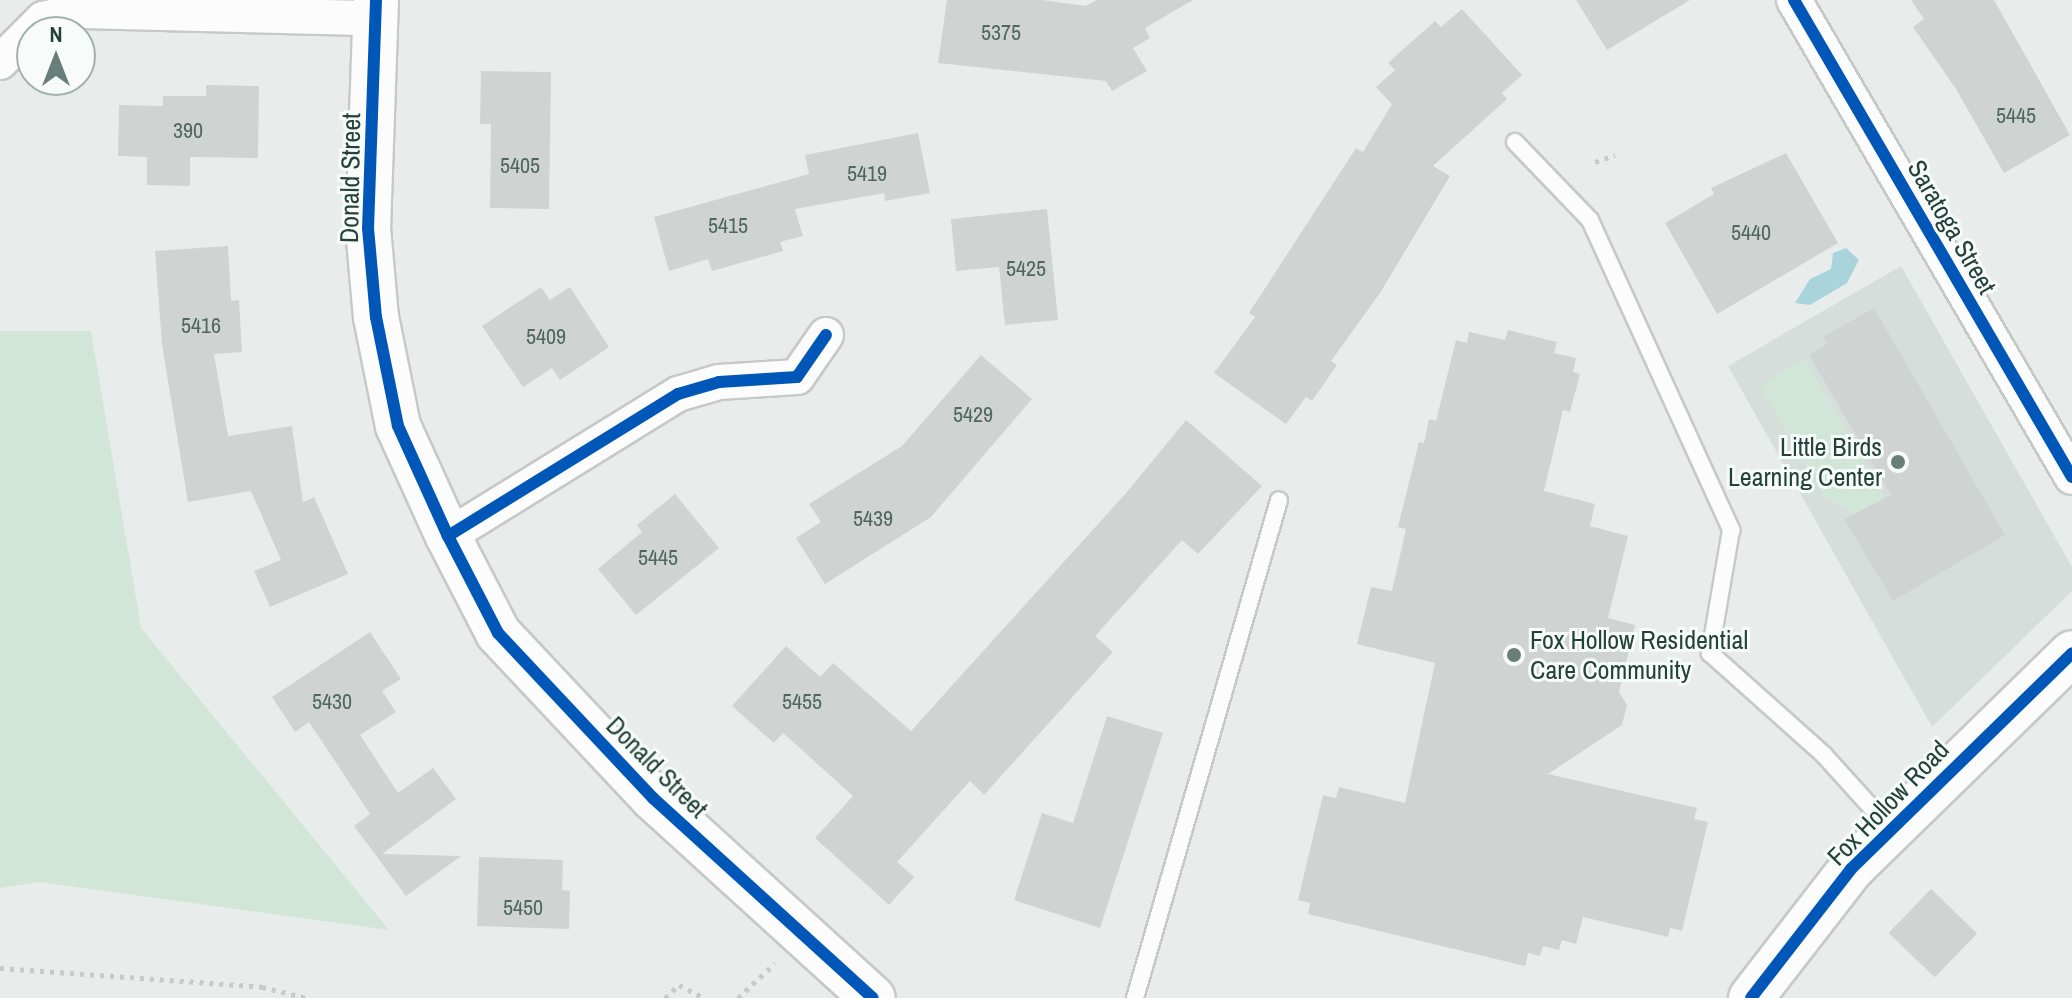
<!DOCTYPE html>
<style>
body{margin:0}
#map{position:relative;width:2072px;height:998px;overflow:hidden;background:#e8edeb;font-family:"Archivo Narrow",sans-serif}
div>[style]{position:absolute}
[style*='--x']{left:calc(var(--x)*1px);top:calc(var(--y)*1px);width:calc(var(--w)*1px);rotate:calc(var(--a)*1deg)}
.built>*{inset:0;background:#d6dedb}
.green>*{inset:0;background:#d1e6d8}
.water>*{inset:0;background:#a9d4db}
.building>*{inset:0;background:#cfd4d2;transform-origin:0 0}
.path>*{height:5px;margin-top:-2.5px;transform-origin:0;background:repeating-linear-gradient(90deg,#c3ccca 0 4px,transparent 0 10px)}
.roads{filter:drop-shadow(2px 0 #c5cac8) drop-shadow(-2px 0 #c5cac8) drop-shadow(0 2px #c5cac8) drop-shadow(0 -2px #c5cac8)}
.lane>*{height:16px;margin:-8px;padding:0 8px;transform-origin:8px;border-radius:8px;background:#fcfcfc}
.street>*{height:34px;margin:-17px;padding:0 17px;transform-origin:17px;border-radius:17px;background:#fcfcfc}
.secondary>*{height:44px;margin:-22px;padding:0 22px;transform-origin:22px;border-radius:22px;background:#fcfcfc}
.cycleway>*{height:12px;margin:-6px;padding:0 6px;transform-origin:6px;border-radius:6px;background:#0057b8}
.dots>*{width:22px;height:22px;translate:-50% -50%;box-sizing:border-box;border:4px solid #f7fbf9;border-radius:50%}
span{translate:-50% -50%;white-space:nowrap;text-align:center;line-height:1.15;-webkit-text-stroke:6px #f7fbf9;paint-order:stroke}
.number-label{font-size:22px;color:#506761}
.number-label span{-webkit-text-stroke-width:0}
.street-label{font-size:26px;color:#24423a}
.poi-label{font-size:26px;color:#24423a}
.right{translate:-100% -50%;text-align:right}
.left{translate:0 -50%;text-align:left}
.north{position:absolute;left:16px;top:16px;width:80px;height:80px;box-sizing:border-box;background:#f7fbf9;border:2px solid #a3b1ad;border-radius:50%;rotate:0deg;font-size:22px;font-weight:700;line-height:32px;text-align:center;color:#24423a}
.north::after{content:'';display:block;margin:auto;width:28px;height:36px;background:#697e78;clip-path:polygon(50% 0,100% 100%,50% 72%,0 100%)}
</style>
<div id="map">
<div class="built">
<div style="clip-path:polygon(1901px 266px,2072px 567px,2072px 591px,1932px 727px,1728px 366px)"></div>
</div>
<div class="green">
<div style="clip-path:polygon(0 331px,91px 331px,141px 628px,389px 930px,39px 882px,0 888px)"></div>
<div style="clip-path:polygon(1805px 359px,1884px 496px,1878px 513px,1859px 523px,1852px 511px,1823px 496px,1760px 385px)"></div>
</div>
<div class="water">
<div style="clip-path:polygon(1846px 248px,1859px 260px,1847px 283px,1810px 305px,1795px 303px,1810px 279px,1831px 269px,1833px 253px)"></div>
</div>
<div class="building">
<div style="clip-path:polygon(947px 0,1042px 0,1086px 6px,1097px 0,1193px 0,1145px 28px,1150px 38px,1133px 48px,1147px 71px,1112px 91px,1106px 81px,938px 63px)"></div>
<div style="clip-path:polygon(1576px 0,1690px 0,1607px 50px)"></div>
<div style="clip-path:polygon(1911px 0,1994px 0,2070px 135px,2004px 173px,1956px 89px,1913px 27px,1924px 19px)"></div>
<div style="clip-path:polygon(1462px 9px,1522px 75px,1502px 93px,1507px 99px,1433px 166px,1450px 176px,1380px 293px,1331px 361px,1337px 365px,1312px 401px,1306px 397px,1286px 424px,1214px 373px,1255px 317px,1249px 313px,1356px 148px,1363px 152px,1392px 104px,1376px 87px,1395px 70px,1388px 63px,1435px 21px,1441px 27px)"></div>
<div style="clip-path:polygon(481px 71px,551px 72px,549px 209px,490px 208px,491px 124px,480px 124px)"></div>
<div style="clip-path:polygon(206px 85px,259px 86px,258px 158px,190px 157px,190px 186px,147px 185px,147px 157px,118px 156px,119px 105px,163px 106px,163px 96px,206px 96px)"></div>
<div style="clip-path:polygon(918px 133px,930px 193px,885px 201px,884px 193px,795px 209px,803px 236px,780px 242px,783px 251px,712px 271px,708px 259px,669px 271px,654px 217px,809px 174px,805px 155px)"></div>
<div style="clip-path:polygon(1786px 153px,1838px 243px,1717px 314px,1665px 223px,1714px 194px,1711px 188px)"></div>
<div style="clip-path:polygon(1047px 209px,1058px 320px,1005px 325px,999px 267px,956px 271px,951px 219px)"></div>
<div style="clip-path:polygon(228px 246px,231px 301px,239px 300px,242px 352px,214px 354px,228px 436px,292px 426px,303px 502px,314px 497px,348px 574px,270px 607px,254px 571px,281px 560px,251px 491px,188px 502px,162px 345px,155px 251px)"></div>
<div style="clip-path:polygon(541px 287px,550px 300px,570px 287px,609px 347px,560px 380px,552px 368px,523px 387px,482px 326px)"></div>
<div style="clip-path:polygon(1874px 308px,2005px 535px,1893px 601px,1844px 519px,1891px 495px,1809px 355px,1827px 344px,1823px 337px)"></div>
<div style="clip-path:polygon(1508px 330px,1557px 342px,1554px 353px,1576px 358px,1573px 372px,1580px 374px,1570px 412px,1563px 410px,1544px 491px,1595px 504px,1590px 526px,1628px 536px,1608px 618px,1635px 625px,1619px 692px,1627px 705px,1622px 725px,1548px 774px,1697px 808px,1694px 819px,1708px 822px,1682px 931px,1670px 928px,1668px 937px,1583px 917px,1576px 944px,1562px 940px,1559px 950px,1543px 946px,1540px 956px,1528px 953px,1525px 966px,1308px 914px,1310px 903px,1298px 900px,1323px 795px,1336px 798px,1339px 787px,1405px 803px,1435px 663px,1357px 644px,1371px 587px,1392px 591px,1406px 529px,1398px 527px,1419px 442px,1424px 443px,1429px 419px,1436px 421px,1456px 340px,1467px 343px,1469px 332px,1505px 340px)"></div>
<div style="clip-path:polygon(981px 355px,1032px 399px,931px 517px,825px 584px,796px 538px,821px 522px,809px 504px,902px 446px)"></div>
<div style="clip-path:polygon(1186px 420px,1262px 486px,1198px 554px,1182px 540px,1095px 636px,1113px 652px,984px 795px,970px 781px,897px 862px,914px 877px,889px 905px,815px 838px,853px 796px,783px 733px,774px 743px,732px 706px,786px 646px,820px 677px,833px 663px,911px 731px,1127px 492px)"></div>
<div style="clip-path:polygon(675px 494px,719px 548px,636px 615px,598px 569px,642px 532px,637px 525px)"></div>
<div style="clip-path:polygon(370px 632px,401px 679px,382px 691px,396px 712px,360px 735px,398px 793px,433px 768px,456px 799px,382px 854px,461px 856px,406px 896px,354px 826px,370px 814px,309px 722px,295px 732px,272px 697px)"></div>
<div style="clip-path:polygon(1107px 716px,1163px 733px,1100px 928px,1014px 900px,1042px 813px,1073px 823px)"></div>
<div style="clip-path:polygon(479px 857px,563px 860px,562px 890px,570px 891px,569px 929px,477px 926px)"></div>
<div style="left:1931px;top:889px;width:64px;height:61px;rotate:44deg"></div>
</div>
<div class="path">
<div style="--x:1595;--y:162;--w:21;--a:-19"></div>
<div style="--x:0;--y:968;--w:263;--a:4.1"></div>
<div style="--x:262;--y:987;--w:46;--a:13.7"></div>
<div style="--x:665;--y:998;--w:19;--a:-43"></div>
<div style="--x:679;--y:985;--w:29;--a:27"></div>
<div style="--x:738;--y:998;--w:51;--a:-43.4"></div>
</div>
<div class="roads">
<div class="lane">
<div style="--x:1515;--y:142;--w:108;--a:46.1"></div>
<div style="--x:1590;--y:220;--w:341;--a:65.5"></div>
<div style="--x:1731;--y:530;--w:125;--a:99.7"></div>
<div style="--x:1710;--y:653;--w:153;--a:41.8"></div>
<div style="--x:1824;--y:755;--w:98;--a:47.9"></div>
<div style="--x:1135;--y:998;--w:518;--a:-73.87"></div>
</div>
<div class="street">
<div style="--x:1794;--y:0;--w:552;--a:59.77"></div>
<div style="--x:0;--y:62;--w:61;--a:-45"></div>
<div style="--x:43;--y:19;--w:37;--a:-13"></div>
<div style="--x:79;--y:11;--w:296;--a:1.4"></div>
<div style="--x:448;--y:536;--w:270;--a:-31.7"></div>
<div style="--x:678;--y:394;--w:43;--a:-16.3"></div>
<div style="--x:719;--y:382;--w:78;--a:-3.7"></div>
<div style="--x:797;--y:377;--w:51;--a:-55.4"></div>
</div>
<div class="secondary">
<div style="--x:376;--y:0;--w:228;--a:92"></div>
<div style="--x:368;--y:228;--w:89;--a:84.9"></div>
<div style="--x:376;--y:317;--w:111;--a:78.6"></div>
<div style="--x:398;--y:426;--w:121;--a:65.6"></div>
<div style="--x:448;--y:536;--w:109;--a:62.7"></div>
<div style="--x:498;--y:633;--w:226;--a:46.8"></div>
<div style="--x:653;--y:798;--w:297;--a:42.3"></div>
<div style="--x:1751;--y:998;--w:163;--a:-52.2"></div>
<div style="--x:1851;--y:869;--w:309;--a:-44.3"></div>
</div>
</div>
<div class="cycleway">
<div style="--x:376;--y:0;--w:228;--a:92"></div>
<div style="--x:368;--y:228;--w:89;--a:84.9"></div>
<div style="--x:376;--y:317;--w:111;--a:78.6"></div>
<div style="--x:398;--y:426;--w:121;--a:65.6"></div>
<div style="--x:448;--y:536;--w:109;--a:62.7"></div>
<div style="--x:498;--y:633;--w:226;--a:46.8"></div>
<div style="--x:653;--y:798;--w:297;--a:42.3"></div>
<div style="--x:1794;--y:0;--w:552;--a:59.77"></div>
<div style="--x:448;--y:536;--w:270;--a:-31.7"></div>
<div style="--x:678;--y:394;--w:43;--a:-16.3"></div>
<div style="--x:719;--y:382;--w:78;--a:-3.7"></div>
<div style="--x:797;--y:377;--w:51;--a:-55.4"></div>
<div style="--x:1751;--y:998;--w:163;--a:-52.2"></div>
<div style="--x:1851;--y:869;--w:309;--a:-44.3"></div>
</div>
<div class="dots">
<div style="left:1898px;top:462px;background:#697e78"></div>
<div style="left:1514px;top:655px;background:#697e78"></div>
</div>
<div class="number-label">
<span style="left:1001px;top:33px">5375</span>
<span style="left:2016px;top:116px">5445</span>
<span style="left:188px;top:131px">390</span>
<span style="left:520px;top:166px">5405</span>
<span style="left:867px;top:174px">5419</span>
<span style="left:728px;top:226px">5415</span>
<span style="left:1751px;top:233px">5440</span>
<span style="left:1026px;top:269px">5425</span>
<span style="left:201px;top:326px">5416</span>
<span style="left:546px;top:337px">5409</span>
<span style="left:973px;top:415px">5429</span>
<span style="left:873px;top:519px">5439</span>
<span style="left:658px;top:558px">5445</span>
<span style="left:332px;top:702px">5430</span>
<span style="left:802px;top:702px">5455</span>
<span style="left:523px;top:908px">5450</span>
</div>
<div class="street-label">
<span style="left:350px;top:178px;rotate:-89deg">Donald Street</span>
<span style="left:1952px;top:227px;rotate:60deg">Saratoga Street</span>
<span style="left:657px;top:767px;rotate:45deg">Donald Street</span>
<span style="left:1888px;top:803px;rotate:-46deg">Fox Hollow Road</span>
</div>
<div class="poi-label">
<span class="right" style="left:1882px;top:462px">Little Birds<br>Learning Center</span>
<span class="left" style="left:1530px;top:655px">Fox Hollow Residential<br>Care Community</span>
</div>
<div class="north">N</div>
</div>
